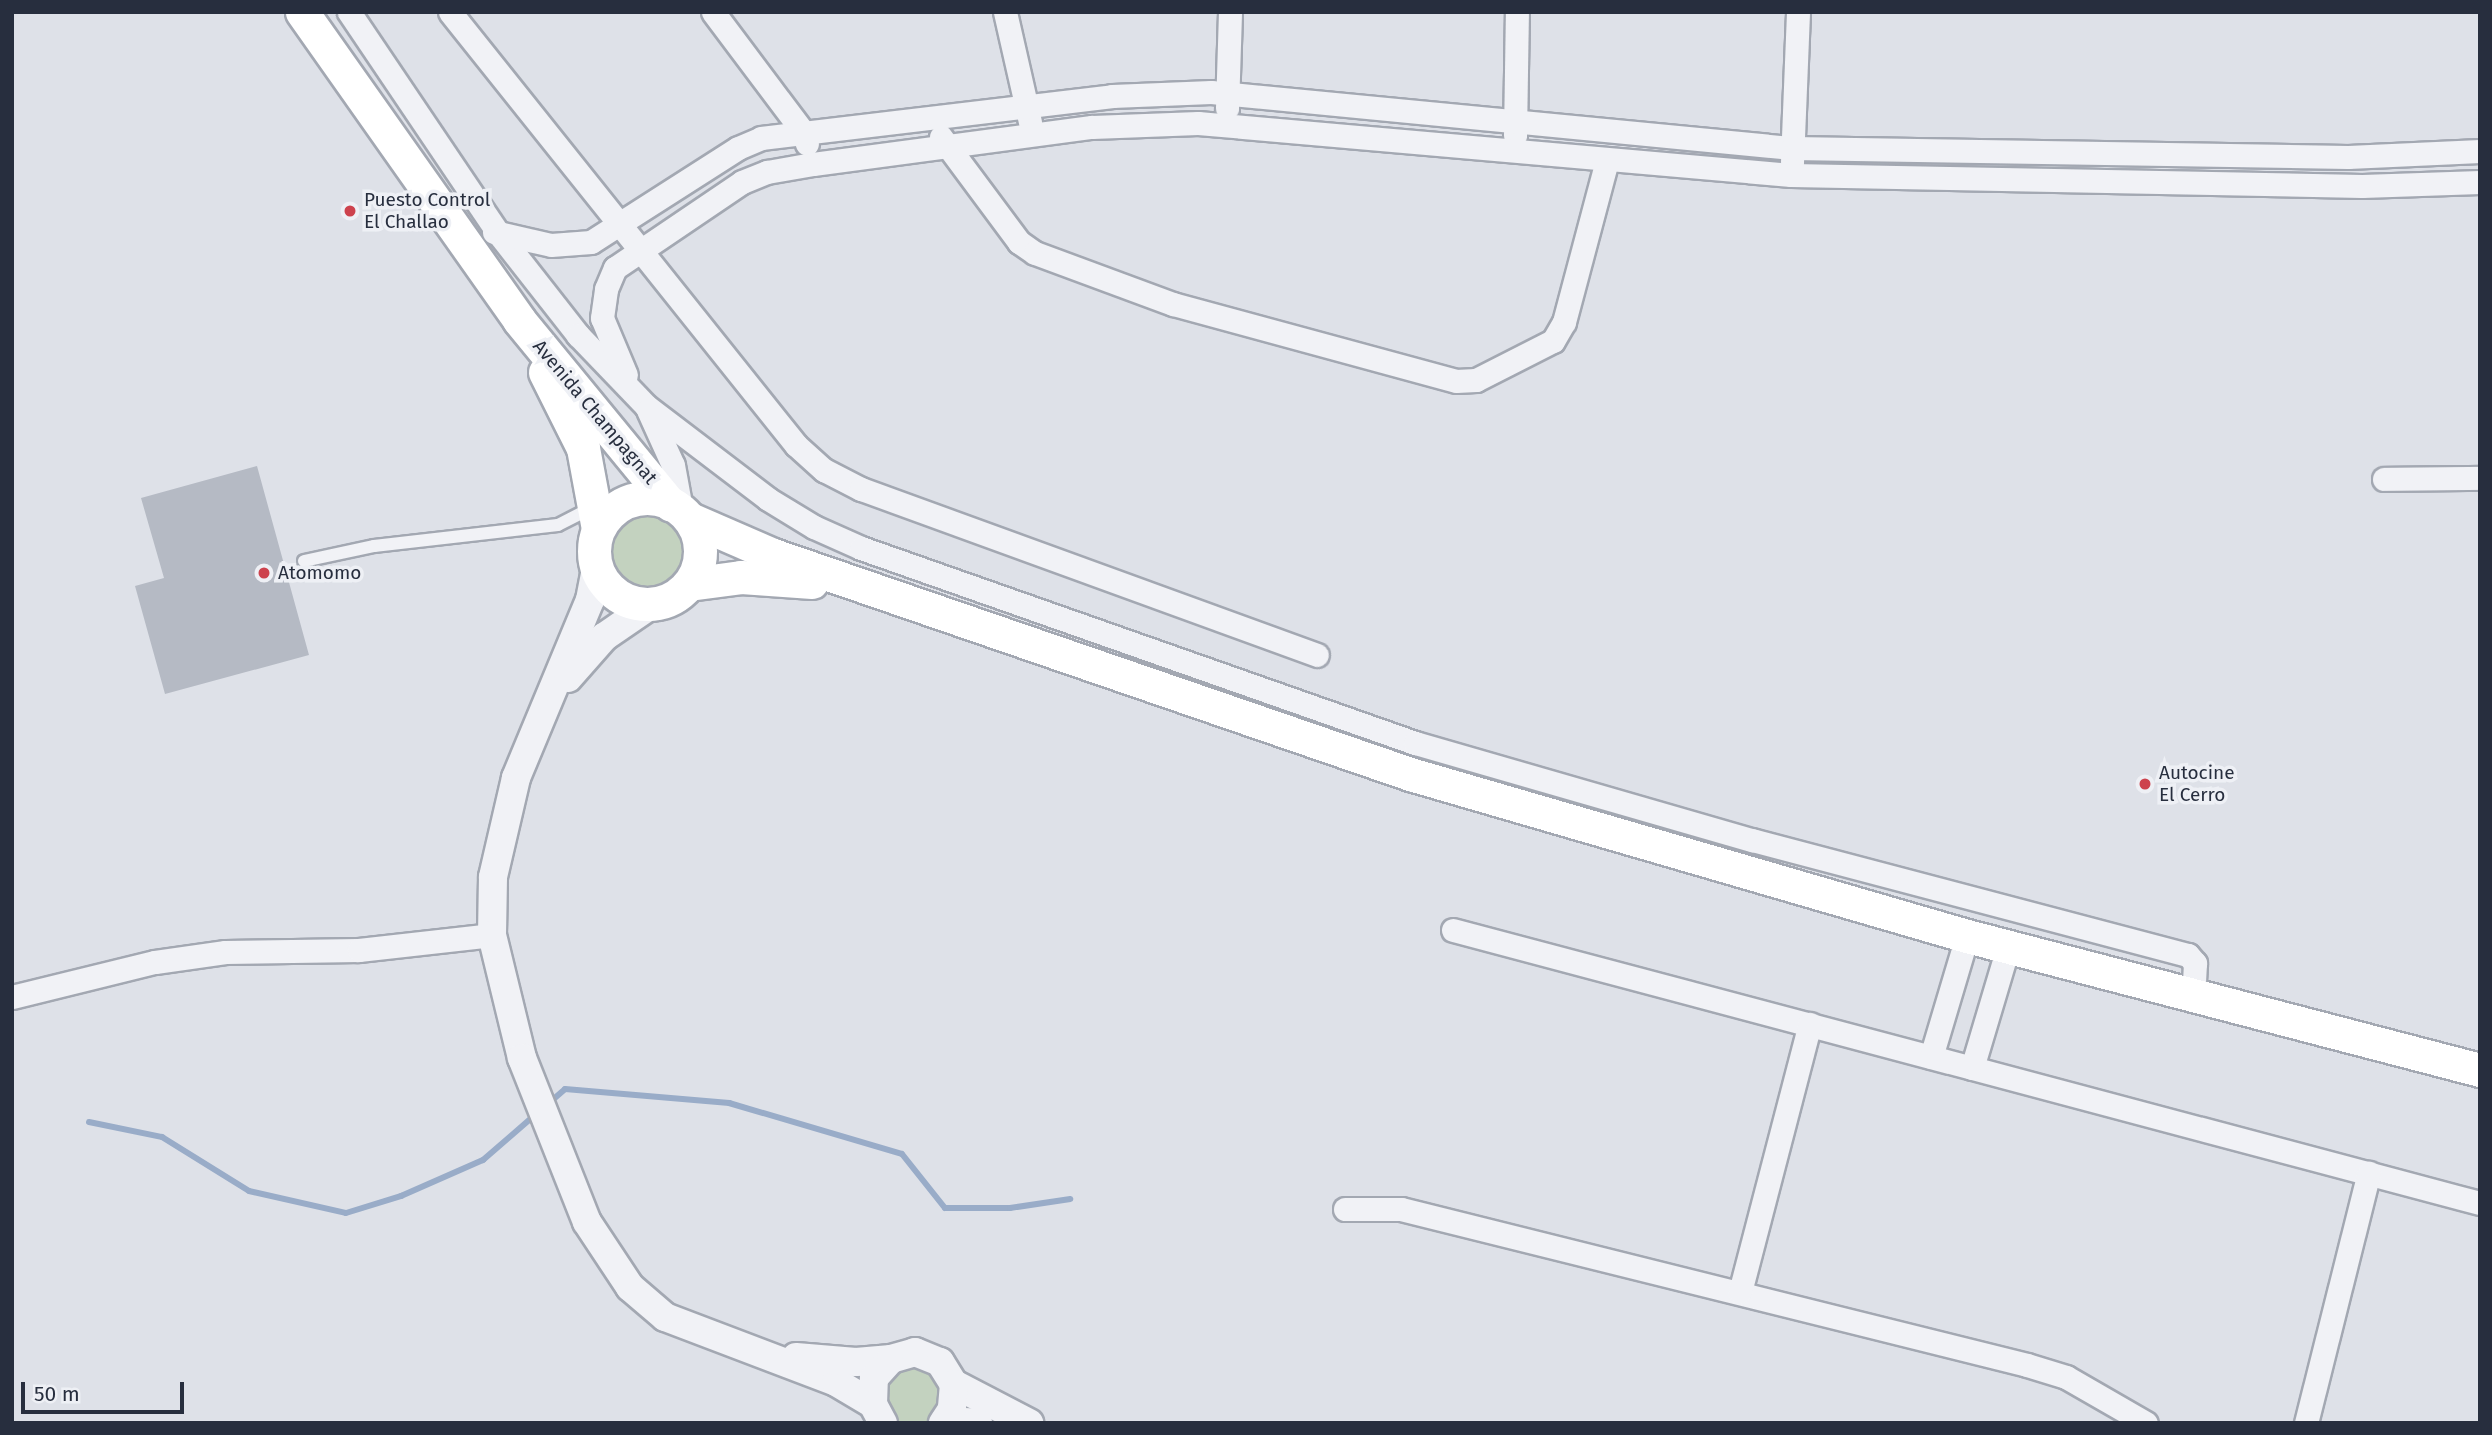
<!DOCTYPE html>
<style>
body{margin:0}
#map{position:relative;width:2492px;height:1435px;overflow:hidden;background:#dee1e8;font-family:"Fira Sans",sans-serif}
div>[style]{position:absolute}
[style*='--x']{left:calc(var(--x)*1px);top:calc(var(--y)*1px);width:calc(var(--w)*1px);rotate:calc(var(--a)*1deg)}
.green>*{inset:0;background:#c3d2bf}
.round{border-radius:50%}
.stream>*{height:6px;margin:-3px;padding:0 3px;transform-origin:3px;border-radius:3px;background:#99acc8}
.building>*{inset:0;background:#b5bac4}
.roads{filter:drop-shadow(2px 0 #a3a8b2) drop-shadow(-2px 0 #a3a8b2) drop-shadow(0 2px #a3a8b2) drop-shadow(0 -2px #a3a8b2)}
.service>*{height:12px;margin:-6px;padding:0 6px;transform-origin:6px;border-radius:6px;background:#f1f2f6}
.minor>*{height:23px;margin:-11.5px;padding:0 11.5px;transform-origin:11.5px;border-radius:11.5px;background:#f1f2f6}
.tertiary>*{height:28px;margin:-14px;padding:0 14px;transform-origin:14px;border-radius:14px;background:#f1f2f6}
.secondary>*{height:33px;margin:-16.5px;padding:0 16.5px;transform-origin:16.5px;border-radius:16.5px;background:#fff}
.secondary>.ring{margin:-16.5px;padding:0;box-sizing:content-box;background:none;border:33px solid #fff;border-radius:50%}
.dots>*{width:19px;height:19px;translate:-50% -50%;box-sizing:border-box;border:4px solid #eef0f5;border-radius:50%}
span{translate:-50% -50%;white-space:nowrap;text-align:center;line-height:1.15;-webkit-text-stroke:7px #eef0f5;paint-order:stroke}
.poi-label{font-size:19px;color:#272e3e}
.left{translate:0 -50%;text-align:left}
.street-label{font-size:19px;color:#272e3e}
.frame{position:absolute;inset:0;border:14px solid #272e3e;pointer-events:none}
.scale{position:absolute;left:21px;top:1382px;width:163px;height:32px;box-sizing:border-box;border:4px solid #272e3e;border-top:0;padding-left:9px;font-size:21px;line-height:24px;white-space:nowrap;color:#272e3e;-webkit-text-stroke:5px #eef0f5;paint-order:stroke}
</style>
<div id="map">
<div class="green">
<div class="round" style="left:608px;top:513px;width:76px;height:76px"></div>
<div style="clip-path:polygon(904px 1359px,945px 1376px,935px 1423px,891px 1423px,879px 1381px)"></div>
</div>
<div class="stream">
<div style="--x:549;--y:1103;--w:21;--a:-41"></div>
<div style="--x:565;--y:1089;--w:165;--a:4.9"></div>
<div style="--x:729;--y:1103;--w:180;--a:16.4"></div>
<div style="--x:902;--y:1154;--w:69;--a:51.5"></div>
<div style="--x:945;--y:1208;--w:65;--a:0"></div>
<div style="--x:1010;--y:1208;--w:61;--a:-8.5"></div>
<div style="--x:89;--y:1122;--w:75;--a:11.6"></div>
<div style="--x:162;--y:1137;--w:102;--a:31.8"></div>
<div style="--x:249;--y:1191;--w:99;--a:12.8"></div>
<div style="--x:346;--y:1213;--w:58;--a:-17.2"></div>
<div style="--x:401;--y:1196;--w:90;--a:-23.7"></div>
<div style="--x:483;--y:1160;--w:69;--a:-40.9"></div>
</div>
<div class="building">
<div style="clip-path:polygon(257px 466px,309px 655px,165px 694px,135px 586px,164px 578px,141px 498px)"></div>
</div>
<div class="roads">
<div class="service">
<div style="--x:304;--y:561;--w:72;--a:-12.1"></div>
<div style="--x:374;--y:546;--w:185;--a:-6.5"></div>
<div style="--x:558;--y:525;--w:37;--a:-27"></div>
</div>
<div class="minor">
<div style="--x:349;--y:12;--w:267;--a:56"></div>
<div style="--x:498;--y:233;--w:130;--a:51.9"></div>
<div style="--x:578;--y:335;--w:98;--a:46.2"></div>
<div style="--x:646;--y:406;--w:153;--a:37.3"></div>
<div style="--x:768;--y:499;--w:54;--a:31.3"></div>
<div style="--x:814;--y:527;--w:51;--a:24.1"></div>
<div style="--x:861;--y:548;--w:587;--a:19.39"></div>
<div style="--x:1415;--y:743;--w:351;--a:16.1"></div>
<div style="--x:1752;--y:840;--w:451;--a:14.8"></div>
<div style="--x:2188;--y:955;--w:11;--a:49"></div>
<div style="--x:2195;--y:963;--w:33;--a:93"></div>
<div style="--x:450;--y:12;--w:554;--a:51.37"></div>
<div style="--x:796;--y:445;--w:38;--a:42"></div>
<div style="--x:824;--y:470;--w:42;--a:27.2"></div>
<div style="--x:861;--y:489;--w:485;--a:20"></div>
<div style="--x:713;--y:12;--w:151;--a:53.1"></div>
<div style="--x:804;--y:133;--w:11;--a:75"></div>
<div style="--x:1005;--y:12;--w:113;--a:77.2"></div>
<div style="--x:1227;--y:108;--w:96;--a:-88.2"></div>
<div style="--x:1515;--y:135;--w:123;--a:-89.1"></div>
<div style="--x:941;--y:137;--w:131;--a:53.4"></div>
<div style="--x:1019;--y:242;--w:19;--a:35"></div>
<div style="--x:1035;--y:253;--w:147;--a:20.3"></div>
<div style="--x:1173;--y:304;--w:293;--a:15.2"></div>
<div style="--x:1456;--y:381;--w:20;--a:-3"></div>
<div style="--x:1476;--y:380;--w:86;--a:-26.9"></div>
<div style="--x:1553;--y:341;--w:22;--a:-60"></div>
<div style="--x:1564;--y:322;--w:168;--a:-75.1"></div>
<div style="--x:1792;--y:162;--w:150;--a:-87.7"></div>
<div style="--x:494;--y:232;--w:58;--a:12.8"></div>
<div style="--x:551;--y:245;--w:40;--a:-4.3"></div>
<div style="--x:591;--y:242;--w:174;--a:-32.6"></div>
<div style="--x:738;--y:148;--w:25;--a:-23"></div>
<div style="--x:761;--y:138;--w:354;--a:-6.8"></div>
<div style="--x:1112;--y:96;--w:99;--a:-2.3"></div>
<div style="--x:1211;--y:92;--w:584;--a:5.51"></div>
<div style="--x:1792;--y:148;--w:556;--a:0.93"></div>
<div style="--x:2348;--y:157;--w:132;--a:-2.6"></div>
<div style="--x:626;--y:375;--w:62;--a:-112.8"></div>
<div style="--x:602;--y:318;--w:29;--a:-82"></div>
<div style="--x:606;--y:289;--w:23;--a:-67"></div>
<div style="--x:615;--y:268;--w:153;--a:-34.1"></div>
<div style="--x:742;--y:182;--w:27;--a:-22"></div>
<div style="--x:767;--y:172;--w:47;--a:-9.9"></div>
<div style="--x:813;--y:164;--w:281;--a:-7.6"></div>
<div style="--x:1092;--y:127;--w:106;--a:-2.2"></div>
<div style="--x:1198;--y:123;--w:595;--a:5.01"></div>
<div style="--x:1791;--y:175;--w:571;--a:1.1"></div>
<div style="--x:2362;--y:186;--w:118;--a:-1.9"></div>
<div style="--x:648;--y:410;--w:60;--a:65.6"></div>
<div style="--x:673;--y:465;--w:45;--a:79.7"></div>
<div style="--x:2384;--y:479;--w:96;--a:-0.6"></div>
<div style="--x:1453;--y:930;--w:1063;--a:14.89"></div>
<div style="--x:12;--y:997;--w:147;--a:-13.8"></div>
<div style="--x:155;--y:962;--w:71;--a:-8.1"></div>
<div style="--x:225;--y:952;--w:134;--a:-0.9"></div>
<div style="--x:359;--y:950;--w:134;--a:-6.4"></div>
<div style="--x:1931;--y:1057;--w:126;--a:-73.4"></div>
<div style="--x:1972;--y:1068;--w:126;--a:-73.4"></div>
<div style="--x:1345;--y:1209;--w:56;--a:0"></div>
<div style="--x:1401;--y:1209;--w:645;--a:13.99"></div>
<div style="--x:2027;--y:1365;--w:41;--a:17.1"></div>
<div style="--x:2066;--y:1377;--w:92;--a:29.9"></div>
<div style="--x:1740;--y:1292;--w:277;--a:-75.4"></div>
<div style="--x:2306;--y:1423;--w:258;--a:-75.9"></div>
</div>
<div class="tertiary">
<div style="--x:596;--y:569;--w:32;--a:101"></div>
<div style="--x:590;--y:600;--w:193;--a:112.6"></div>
<div style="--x:516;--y:778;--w:102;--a:103.1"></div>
<div style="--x:493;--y:877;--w:58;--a:91"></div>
<div style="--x:492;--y:935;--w:127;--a:76.3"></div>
<div style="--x:522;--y:1058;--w:176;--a:68.4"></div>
<div style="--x:587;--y:1222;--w:78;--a:56.5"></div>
<div style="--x:630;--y:1287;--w:46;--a:40.6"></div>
<div style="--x:665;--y:1317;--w:183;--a:20.8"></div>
<div style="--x:836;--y:1382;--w:43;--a:30.7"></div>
<div style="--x:568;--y:678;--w:55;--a:-48.7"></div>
<div style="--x:604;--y:637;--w:58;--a:-34.5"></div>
<div style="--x:796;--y:1357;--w:60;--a:4.8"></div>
<div style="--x:856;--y:1362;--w:35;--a:-5"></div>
<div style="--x:954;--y:1384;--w:85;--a:27.5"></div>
<div style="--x:945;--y:1421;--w:33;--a:3"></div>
<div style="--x:883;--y:1423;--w:21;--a:-118"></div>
<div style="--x:873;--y:1404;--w:26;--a:-88"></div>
<div style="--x:874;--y:1378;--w:25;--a:-48"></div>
<div style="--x:891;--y:1359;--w:25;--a:-16"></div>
<div style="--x:915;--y:1352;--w:27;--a:22"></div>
<div style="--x:940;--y:1362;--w:26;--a:58"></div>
<div style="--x:954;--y:1384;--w:25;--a:95"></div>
<div style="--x:952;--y:1409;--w:17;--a:123"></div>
</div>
<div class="secondary">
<div style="--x:302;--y:12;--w:377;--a:54.8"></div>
<div style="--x:519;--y:320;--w:239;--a:50.6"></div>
<div style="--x:545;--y:372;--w:85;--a:63.4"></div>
<div style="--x:583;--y:448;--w:82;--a:79.5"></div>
<div class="ring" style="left:594px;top:498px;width:73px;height:73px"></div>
<div style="--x:690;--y:519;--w:90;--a:23.4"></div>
<div style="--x:773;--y:555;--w:674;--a:18.97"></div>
<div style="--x:1410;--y:774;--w:580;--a:16.22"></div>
<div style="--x:1967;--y:936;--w:530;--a:14.64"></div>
<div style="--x:689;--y:584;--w:52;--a:-7.7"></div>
<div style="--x:741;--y:577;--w:71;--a:4"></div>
</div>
</div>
<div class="dots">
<div style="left:350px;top:211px;background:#cd424d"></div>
<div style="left:264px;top:573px;background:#cd424d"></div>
<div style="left:2145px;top:784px;background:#cd424d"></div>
</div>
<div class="poi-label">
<span class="left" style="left:364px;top:211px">Puesto Control<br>El Challao</span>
<span class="left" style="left:278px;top:573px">Atomomo</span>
<span class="left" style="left:2159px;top:784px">Autocine<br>El Cerro</span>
</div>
<div class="street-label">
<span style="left:595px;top:412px;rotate:50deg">Avenida Champagnat</span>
</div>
<div class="frame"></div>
<div class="scale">50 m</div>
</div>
